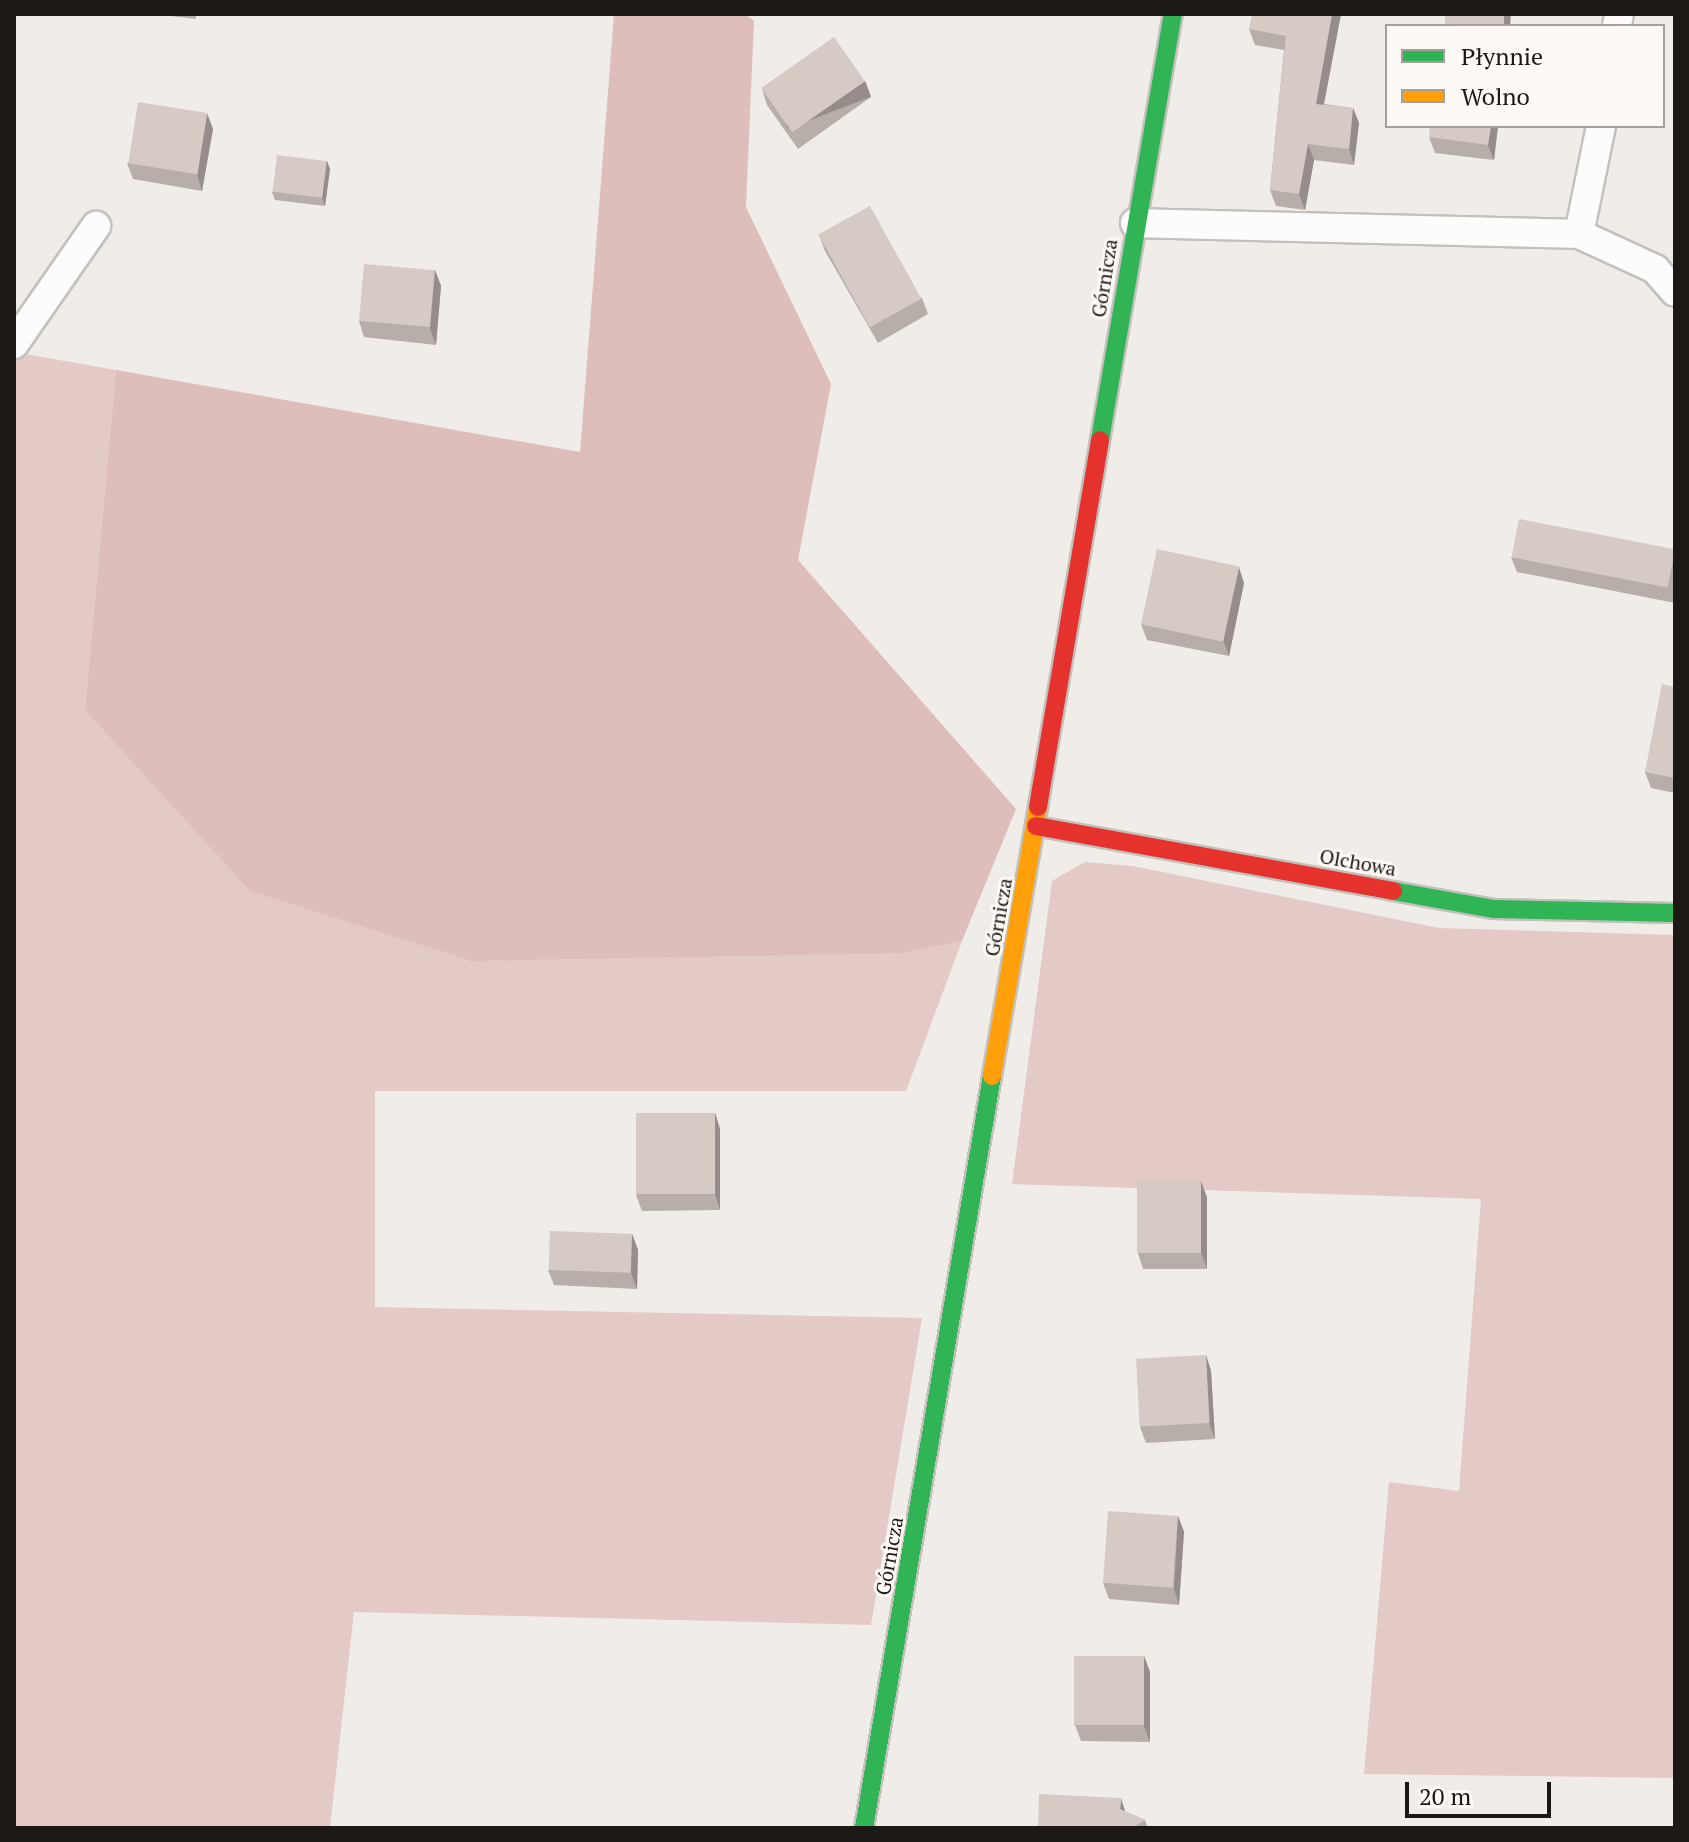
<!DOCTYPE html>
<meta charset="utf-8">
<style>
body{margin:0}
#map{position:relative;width:1689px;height:1842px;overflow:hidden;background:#f0ece8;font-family:"PT Serif",serif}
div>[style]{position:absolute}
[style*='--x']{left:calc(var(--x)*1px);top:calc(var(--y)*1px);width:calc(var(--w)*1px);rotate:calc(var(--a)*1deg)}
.green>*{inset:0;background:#e4cac7}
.forest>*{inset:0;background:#debebb}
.roads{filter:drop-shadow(2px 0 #c3c1be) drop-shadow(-2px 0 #c3c1be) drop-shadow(0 2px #c3c1be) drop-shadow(0 -2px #c3c1be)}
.lane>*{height:28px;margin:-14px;padding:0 14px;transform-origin:14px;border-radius:14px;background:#fdfcfc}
.fast>*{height:18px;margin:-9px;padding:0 9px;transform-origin:9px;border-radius:9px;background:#30b455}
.slow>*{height:18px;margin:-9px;padding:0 9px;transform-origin:9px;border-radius:9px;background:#ff9f0a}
.jam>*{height:18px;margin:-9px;padding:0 9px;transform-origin:9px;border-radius:9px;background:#e5322d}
.wall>*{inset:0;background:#b8aea9}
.shaded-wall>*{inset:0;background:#968d8a;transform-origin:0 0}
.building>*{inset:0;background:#d6cac5;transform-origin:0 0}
span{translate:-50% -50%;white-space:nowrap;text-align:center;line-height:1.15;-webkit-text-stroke:6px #fff9f5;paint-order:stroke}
.street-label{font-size:20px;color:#1b1816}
.frame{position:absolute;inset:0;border:16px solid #1b1816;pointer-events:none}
.legend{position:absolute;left:1385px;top:24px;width:280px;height:104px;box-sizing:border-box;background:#fff9f5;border:2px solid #a49f9c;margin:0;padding:10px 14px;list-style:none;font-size:24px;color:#1b1816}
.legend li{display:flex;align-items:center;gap:16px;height:40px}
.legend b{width:40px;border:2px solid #a49f9c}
.scale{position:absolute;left:1405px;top:1782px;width:146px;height:36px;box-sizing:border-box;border:4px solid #1b1816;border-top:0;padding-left:10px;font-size:24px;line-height:28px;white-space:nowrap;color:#1b1816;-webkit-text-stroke:6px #fff9f5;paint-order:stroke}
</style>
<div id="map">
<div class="green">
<div style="clip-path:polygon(14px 352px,116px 370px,85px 710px,903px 953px,962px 941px,906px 1091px,375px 1091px,375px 1307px,922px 1318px,871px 1625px,354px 1612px,330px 1828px,14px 1828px)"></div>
<div style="clip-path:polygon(1085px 862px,1133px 866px,1439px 928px,1675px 935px,1675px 1778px,1364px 1774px,1389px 1482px,1459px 1491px,1481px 1199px,1012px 1184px,1052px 881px)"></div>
</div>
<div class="forest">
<div style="clip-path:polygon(614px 14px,745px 14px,754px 21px,746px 207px,831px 384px,798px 560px,1016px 809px,962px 941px,904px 953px,472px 961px,250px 891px,85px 710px,116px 370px,580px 452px)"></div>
</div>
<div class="roads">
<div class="lane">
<div style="--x:1617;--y:26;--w:12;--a:-81"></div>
<div style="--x:1135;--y:223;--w:444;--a:1.4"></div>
<div style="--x:1579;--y:234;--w:110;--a:-78.5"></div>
<div style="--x:1579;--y:234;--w:84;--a:24.7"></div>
<div style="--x:1655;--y:269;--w:30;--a:49"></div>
<div style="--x:14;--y:344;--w:144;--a:-55.2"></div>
</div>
<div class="fast">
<div style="--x:1100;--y:440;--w:432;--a:-80.3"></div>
<div style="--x:1393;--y:891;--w:103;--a:10.1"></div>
<div style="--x:1494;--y:909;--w:181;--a:1.3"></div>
<div style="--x:864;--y:1828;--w:763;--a:-80.34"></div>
</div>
<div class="slow">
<div style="--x:992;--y:1076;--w:273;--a:-80.3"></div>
</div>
<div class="jam">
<div style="--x:1038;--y:807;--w:372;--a:-80.4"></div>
<div style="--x:1036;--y:826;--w:363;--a:10.3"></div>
</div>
</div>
<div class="wall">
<div style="clip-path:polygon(153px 14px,196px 14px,196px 19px)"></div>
<div style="clip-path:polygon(1341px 14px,1324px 104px,1353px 108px,1359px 123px,1354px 165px,1314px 160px,1305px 210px,1276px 206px,1270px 190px,1284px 50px,1255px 45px,1249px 29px)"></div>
<div style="clip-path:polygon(865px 81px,871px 97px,798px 149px,767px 105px,762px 89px)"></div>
<div style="clip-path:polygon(1498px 126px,1494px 160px,1435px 153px,1429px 137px)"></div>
<div style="clip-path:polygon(213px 129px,202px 191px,133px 179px,127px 163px)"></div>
<div style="clip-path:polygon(327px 161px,330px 169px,325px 206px,275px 200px,272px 192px)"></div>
<div style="clip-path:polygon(819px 235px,922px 298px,928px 314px,878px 343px,825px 251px)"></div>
<div style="clip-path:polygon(435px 270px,441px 286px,436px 345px,364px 337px,359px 321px)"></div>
<div style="clip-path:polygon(1675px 549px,1675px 603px,1517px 572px,1511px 557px)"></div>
<div style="clip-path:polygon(1244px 583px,1229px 656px,1147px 640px,1141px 624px)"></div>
<div style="clip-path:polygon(1675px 687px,1675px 793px,1651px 788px,1645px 772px)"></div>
<div style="clip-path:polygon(715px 1113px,720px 1129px,720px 1210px,642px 1211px,636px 1195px)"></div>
<div style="clip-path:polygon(1207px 1197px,1207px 1269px,1143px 1269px,1138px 1253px)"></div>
<div style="clip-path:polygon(632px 1234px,638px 1250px,637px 1289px,554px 1285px,548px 1270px)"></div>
<div style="clip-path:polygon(1206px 1355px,1211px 1371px,1215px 1439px,1146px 1443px,1140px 1427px)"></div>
<div style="clip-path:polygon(1178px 1516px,1184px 1532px,1179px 1605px,1109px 1599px,1103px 1583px)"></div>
<div style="clip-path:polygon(1144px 1656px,1150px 1672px,1150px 1742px,1081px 1741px,1075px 1725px)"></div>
<div style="clip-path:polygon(1126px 1812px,1145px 1820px,1148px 1828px,1038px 1828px)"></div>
</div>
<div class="shaded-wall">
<div style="clip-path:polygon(1332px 14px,1341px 14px,1321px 119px,1316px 104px)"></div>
<div style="clip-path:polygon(1504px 14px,1511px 14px,1510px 26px,1502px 26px)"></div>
<div style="left:865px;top:81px;width:17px;height:89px;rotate:69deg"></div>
<div style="clip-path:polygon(1353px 108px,1359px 123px,1354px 165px,1349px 149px)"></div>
<div style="clip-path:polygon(207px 113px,213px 129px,202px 191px,197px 175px)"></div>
<div style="clip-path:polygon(1491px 126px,1498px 126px,1494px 160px,1488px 145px)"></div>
<div style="clip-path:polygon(1308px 144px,1314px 160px,1305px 210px,1299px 194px)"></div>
<div style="clip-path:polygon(327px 161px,330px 169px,325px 206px,322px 198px)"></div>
<div style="clip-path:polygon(435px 270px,441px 286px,436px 345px,430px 329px)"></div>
<div style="clip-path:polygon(1239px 567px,1244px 583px,1229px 656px,1223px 640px)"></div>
<div style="clip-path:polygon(715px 1113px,720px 1129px,720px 1210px,715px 1194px)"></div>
<div style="clip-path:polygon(1201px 1181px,1207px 1197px,1207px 1269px,1201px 1253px)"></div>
<div style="clip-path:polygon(632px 1234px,638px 1250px,637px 1289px,631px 1273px)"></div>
<div style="clip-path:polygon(1206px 1355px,1211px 1371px,1215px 1439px,1209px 1423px)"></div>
<div style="clip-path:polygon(1178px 1516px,1184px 1532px,1179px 1605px,1174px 1589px)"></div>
<div style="clip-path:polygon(1144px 1656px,1150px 1672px,1150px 1742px,1144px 1726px)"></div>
<div style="clip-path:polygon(1121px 1798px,1126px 1814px,1120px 1809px)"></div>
</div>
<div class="building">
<div style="clip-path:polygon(1252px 14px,1332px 14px,1316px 104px,1353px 108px,1349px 149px,1308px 144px,1299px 194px,1270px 190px,1286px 36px,1249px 29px)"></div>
<div style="left:1445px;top:14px;width:59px;height:12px"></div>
<div style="left:834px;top:37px;width:54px;height:89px;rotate:55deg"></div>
<div style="left:138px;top:102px;width:70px;height:62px;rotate:9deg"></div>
<div style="clip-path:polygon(1430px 126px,1491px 126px,1488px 145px,1429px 137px)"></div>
<div style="left:277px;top:155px;width:50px;height:37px;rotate:7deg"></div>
<div style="left:870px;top:206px;width:106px;height:59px;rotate:61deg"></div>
<div style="left:364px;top:264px;width:71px;height:57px;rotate:5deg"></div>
<div style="left:1519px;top:519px;width:159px;height:39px;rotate:11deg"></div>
<div style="left:1157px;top:549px;width:84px;height:77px;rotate:12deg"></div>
<div style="clip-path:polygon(1662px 684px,1675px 687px,1675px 778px,1645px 772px)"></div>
<div style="left:715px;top:1113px;width:81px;height:79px;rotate:90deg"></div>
<div style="left:1137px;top:1181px;width:64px;height:72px"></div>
<div style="left:550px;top:1231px;width:82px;height:39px;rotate:2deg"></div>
<div style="left:1206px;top:1355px;width:68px;height:70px;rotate:87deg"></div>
<div style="left:1108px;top:1511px;width:70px;height:72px;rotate:4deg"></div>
<div style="left:1074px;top:1656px;width:70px;height:69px"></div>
<div style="clip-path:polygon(1039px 1794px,1121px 1798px,1120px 1809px,1145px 1820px,1132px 1828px,1038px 1828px)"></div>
</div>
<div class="street-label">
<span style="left:1104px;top:278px;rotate:-81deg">Górnicza</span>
<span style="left:1358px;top:862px;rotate:10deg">Olchowa</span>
<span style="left:998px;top:917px;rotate:-80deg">Górnicza</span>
<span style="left:889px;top:1556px;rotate:-80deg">Górnicza</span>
</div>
<div class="frame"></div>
<ul class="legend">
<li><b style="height:10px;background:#30b455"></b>Płynnie</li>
<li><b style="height:10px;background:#ff9f0a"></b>Wolno</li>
</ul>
<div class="scale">20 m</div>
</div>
